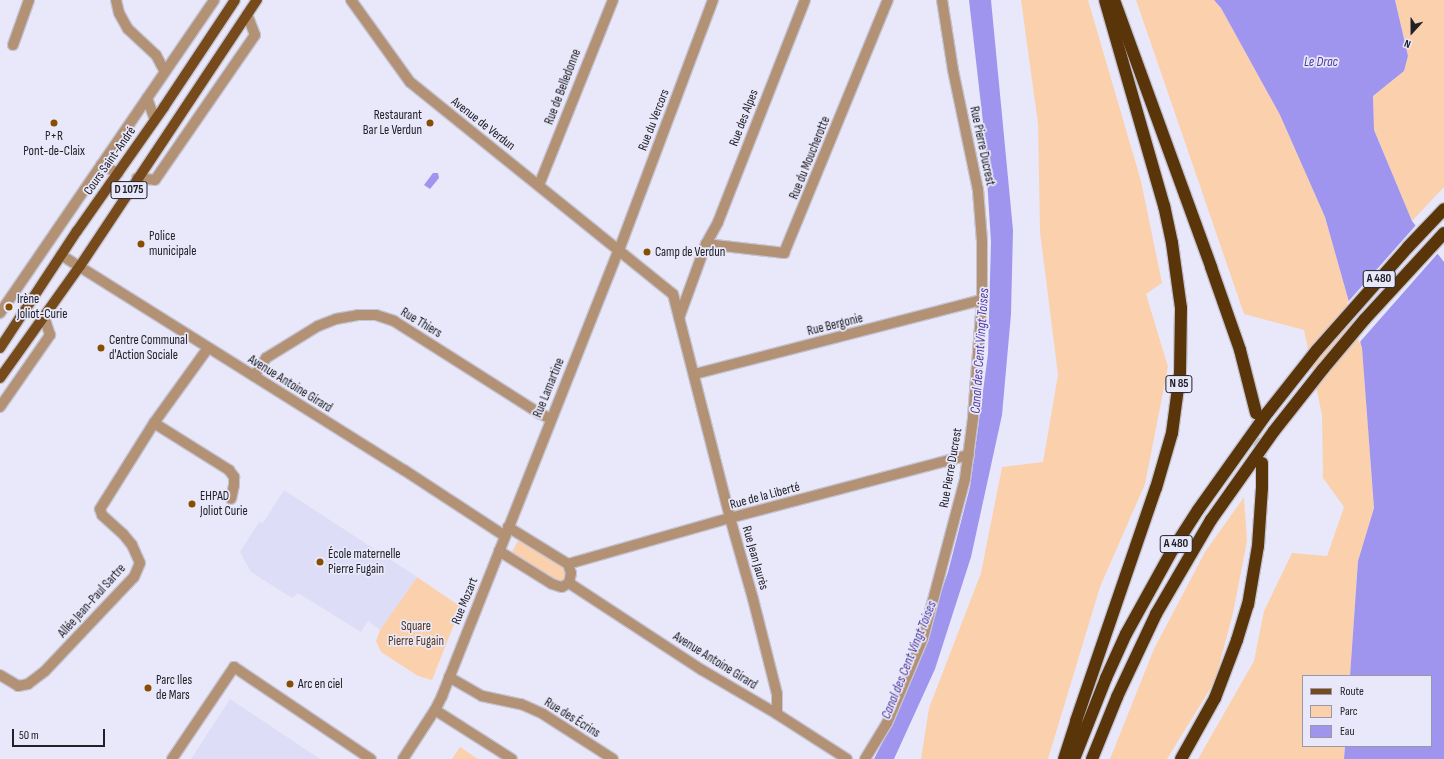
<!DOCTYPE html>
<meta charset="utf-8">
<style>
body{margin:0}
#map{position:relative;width:1444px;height:759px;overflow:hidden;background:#e8e8fa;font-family:"Sofia Sans Condensed",sans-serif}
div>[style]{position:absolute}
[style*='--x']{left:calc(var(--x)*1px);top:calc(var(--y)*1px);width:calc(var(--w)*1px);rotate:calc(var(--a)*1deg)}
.built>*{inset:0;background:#deddf7}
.green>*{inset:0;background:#fbd1ad}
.water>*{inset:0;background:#9f95ee}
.pier>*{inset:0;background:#e8e8fa}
.highway-tunnel>*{height:12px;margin-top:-6px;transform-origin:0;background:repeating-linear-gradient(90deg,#c0c0d0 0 12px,transparent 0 18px)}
.roads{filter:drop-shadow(1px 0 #c4c4d4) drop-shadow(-1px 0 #c4c4d4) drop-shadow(0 1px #c4c4d4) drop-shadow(0 -1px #c4c4d4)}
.minor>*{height:10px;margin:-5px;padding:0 5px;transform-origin:5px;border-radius:5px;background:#b29174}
.major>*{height:10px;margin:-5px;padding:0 5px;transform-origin:5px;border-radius:5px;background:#774a1b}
.highway>*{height:12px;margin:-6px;padding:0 6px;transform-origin:6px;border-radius:6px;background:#5b350a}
.dots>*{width:11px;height:11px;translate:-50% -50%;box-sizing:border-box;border:2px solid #e8e8fa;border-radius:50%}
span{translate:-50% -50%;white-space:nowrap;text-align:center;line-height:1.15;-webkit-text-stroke:3.5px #e8e8fa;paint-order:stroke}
.shield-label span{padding:1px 3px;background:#e8e8fa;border:1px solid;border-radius:3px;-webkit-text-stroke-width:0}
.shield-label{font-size:12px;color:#212128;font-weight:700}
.street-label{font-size:13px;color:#212128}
.poi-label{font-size:13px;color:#212128}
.right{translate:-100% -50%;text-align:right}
.left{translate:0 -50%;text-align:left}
.park-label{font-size:13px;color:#553617}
.water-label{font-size:14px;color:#4f399f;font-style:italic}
.legend{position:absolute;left:1302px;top:675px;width:130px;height:72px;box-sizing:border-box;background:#e8e8fa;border:1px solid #9898a6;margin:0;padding:5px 7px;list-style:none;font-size:12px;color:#212128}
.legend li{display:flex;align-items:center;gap:8px;height:20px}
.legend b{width:20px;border:1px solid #9898a6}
.north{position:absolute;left:1392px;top:12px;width:40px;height:40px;-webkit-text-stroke:3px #e8e8fa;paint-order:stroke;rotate:201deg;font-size:11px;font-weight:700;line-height:16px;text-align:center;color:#212128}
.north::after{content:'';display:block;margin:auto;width:14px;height:18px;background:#212128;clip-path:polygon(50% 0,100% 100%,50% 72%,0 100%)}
.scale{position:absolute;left:12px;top:729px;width:93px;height:18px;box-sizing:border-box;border:2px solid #212128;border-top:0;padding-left:5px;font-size:12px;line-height:14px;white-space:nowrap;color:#212128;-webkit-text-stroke:3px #e8e8fa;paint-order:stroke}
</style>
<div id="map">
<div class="built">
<div style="clip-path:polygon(284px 490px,417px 577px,380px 630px,368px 621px,361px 632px,298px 593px,292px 598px,251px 572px,240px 552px,259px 522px,263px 523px)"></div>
<div style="clip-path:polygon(230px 699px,320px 759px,191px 759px)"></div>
</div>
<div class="green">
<div style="clip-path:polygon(1021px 0,1088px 0,1141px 181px,1162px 283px,1146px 294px,1168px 367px,1145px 484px,1100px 587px,1048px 759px,921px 759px,929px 708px,981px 573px,1002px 467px,1043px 462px,1058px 375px,1040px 232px,1038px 124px)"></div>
<div style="clip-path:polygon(1136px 0,1214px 0,1221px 8px,1280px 115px,1325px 217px,1362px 348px,1374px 508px,1358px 561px,1350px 676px,1303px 676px,1303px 746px,1345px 746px,1344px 759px,1198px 759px,1254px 661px,1264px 611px,1292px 553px,1327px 556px,1344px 507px,1323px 478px,1322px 415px,1304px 330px,1244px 314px)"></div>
<div style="clip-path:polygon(1395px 0,1444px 0,1444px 187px,1412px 221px,1374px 130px,1373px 96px,1404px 71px,1408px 56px)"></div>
<div style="clip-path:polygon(1244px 497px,1247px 541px,1233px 613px,1215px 681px,1167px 759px,1110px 759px,1154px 649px,1205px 552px)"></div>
<div style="clip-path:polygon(520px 537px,564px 565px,567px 572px,565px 579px,556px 583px,511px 554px)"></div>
<div style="clip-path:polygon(417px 577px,461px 607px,432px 680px,418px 676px,381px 652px,376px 641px,380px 630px)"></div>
<div style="clip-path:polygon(460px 747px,478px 759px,452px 759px)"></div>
</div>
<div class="water">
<div style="clip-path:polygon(969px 0,991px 0,1013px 230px,1011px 314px,1002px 415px,971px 557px,935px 669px,894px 759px,874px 759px,890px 728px,923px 645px,948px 572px,970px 487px,988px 354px,991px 242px,984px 131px)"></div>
<div style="clip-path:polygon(1214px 0,1395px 0,1408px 56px,1404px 71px,1373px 96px,1374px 130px,1412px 221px,1444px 262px,1444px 759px,1344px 759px,1345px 746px,1431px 746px,1431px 676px,1350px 676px,1358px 561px,1374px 508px,1362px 348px,1325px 217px,1280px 115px,1221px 8px)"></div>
<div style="clip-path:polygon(433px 173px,438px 173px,439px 178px,430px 189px,424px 185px)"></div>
</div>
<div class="pier">
<div style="clip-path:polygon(1417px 224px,1439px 252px,1359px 343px,1347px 303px)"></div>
</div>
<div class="highway-tunnel">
<div style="--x:1257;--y:420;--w:37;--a:84"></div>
</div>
<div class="roads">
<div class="minor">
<div style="--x:116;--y:0;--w:13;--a:77"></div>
<div style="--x:119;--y:13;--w:18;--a:61"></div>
<div style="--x:128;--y:29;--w:38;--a:43"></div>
<div style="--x:156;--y:55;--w:19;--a:62"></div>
<div style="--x:351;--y:0;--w:101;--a:54.3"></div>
<div style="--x:410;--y:82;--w:338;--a:38.9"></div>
<div style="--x:673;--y:294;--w:231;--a:75.7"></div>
<div style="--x:730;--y:518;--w:84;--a:74.1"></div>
<div style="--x:753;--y:599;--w:98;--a:75.8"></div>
<div style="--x:777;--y:694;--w:20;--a:90"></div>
<div style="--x:13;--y:45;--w:48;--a:-70.4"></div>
<div style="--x:147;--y:98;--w:23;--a:70"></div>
<div style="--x:101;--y:165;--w:19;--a:25"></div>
<div style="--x:137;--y:178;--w:18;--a:6"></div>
<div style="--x:155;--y:180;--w:176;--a:-55.4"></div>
<div style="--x:255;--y:35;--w:22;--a:-111"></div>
<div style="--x:539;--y:185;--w:199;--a:-68.2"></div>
<div style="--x:706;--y:244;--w:79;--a:6.6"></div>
<div style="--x:784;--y:253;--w:274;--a:-67.7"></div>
<div style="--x:61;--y:255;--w:405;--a:32.1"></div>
<div style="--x:404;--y:470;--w:121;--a:33.2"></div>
<div style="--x:0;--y:313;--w:379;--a:-55.6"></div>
<div style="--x:679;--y:318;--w:79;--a:-70"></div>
<div style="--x:706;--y:244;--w:25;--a:-61"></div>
<div style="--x:718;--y:222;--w:238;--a:-68.6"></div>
<div style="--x:208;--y:348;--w:92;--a:125.8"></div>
<div style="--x:154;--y:423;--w:89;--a:32.1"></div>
<div style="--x:229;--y:470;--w:9;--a:54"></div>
<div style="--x:234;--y:477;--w:8;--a:90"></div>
<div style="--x:234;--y:485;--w:14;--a:102"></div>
<div style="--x:695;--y:374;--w:296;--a:-14.5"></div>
<div style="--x:254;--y:376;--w:22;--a:-56"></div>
<div style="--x:266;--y:358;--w:61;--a:-31.6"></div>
<div style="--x:318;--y:326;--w:19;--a:-21"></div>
<div style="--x:336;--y:319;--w:22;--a:-10"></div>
<div style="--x:358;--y:315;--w:18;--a:0"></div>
<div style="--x:376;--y:315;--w:19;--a:18"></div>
<div style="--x:394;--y:321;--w:172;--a:32.4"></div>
<div style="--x:539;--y:413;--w:13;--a:27"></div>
<div style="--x:0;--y:407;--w:88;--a:-55.2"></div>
<div style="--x:50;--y:335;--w:20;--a:-108"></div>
<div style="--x:508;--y:527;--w:70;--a:31.7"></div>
<div style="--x:568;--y:564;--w:9;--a:72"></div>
<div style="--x:571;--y:573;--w:10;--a:101"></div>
<div style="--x:499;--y:551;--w:62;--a:31.9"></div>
<div style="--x:552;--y:584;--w:10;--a:17"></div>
<div style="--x:562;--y:587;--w:8;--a:-30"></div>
<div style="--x:568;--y:564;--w:168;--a:-15.9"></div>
<div style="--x:730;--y:518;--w:247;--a:-14.8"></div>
<div style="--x:569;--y:583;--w:159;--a:33.2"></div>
<div style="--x:702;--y:670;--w:87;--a:30.4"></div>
<div style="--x:777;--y:714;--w:83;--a:32.7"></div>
<div style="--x:0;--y:675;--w:21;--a:31"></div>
<div style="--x:18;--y:686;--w:10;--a:-11"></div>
<div style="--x:28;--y:684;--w:21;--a:-37"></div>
<div style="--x:45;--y:671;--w:129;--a:-46.6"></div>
<div style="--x:134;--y:577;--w:15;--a:-67"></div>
<div style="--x:140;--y:563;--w:20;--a:-114"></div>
<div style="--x:132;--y:545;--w:14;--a:-129"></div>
<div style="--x:123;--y:534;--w:28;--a:-138"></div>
<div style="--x:102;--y:515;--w:6;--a:-108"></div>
<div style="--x:100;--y:509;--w:102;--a:-57.9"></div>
<div style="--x:449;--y:677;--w:38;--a:30"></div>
<div style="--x:482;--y:696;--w:40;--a:12"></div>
<div style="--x:521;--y:704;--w:24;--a:24"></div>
<div style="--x:543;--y:714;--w:83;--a:32.7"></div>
<div style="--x:435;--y:710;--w:91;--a:32.5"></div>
<div style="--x:172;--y:759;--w:111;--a:-56"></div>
<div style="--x:234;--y:667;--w:165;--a:33.9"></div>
<div style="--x:403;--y:759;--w:59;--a:-56.9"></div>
<div style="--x:435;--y:710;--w:16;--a:-63"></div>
<div style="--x:442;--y:696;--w:480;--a:-68.4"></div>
<div style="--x:619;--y:250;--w:267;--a:-69.4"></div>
<div style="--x:865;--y:759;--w:42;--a:-58.6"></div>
<div style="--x:887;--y:723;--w:92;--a:-67"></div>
<div style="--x:923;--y:638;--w:164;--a:-75.2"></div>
<div style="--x:965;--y:479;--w:62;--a:-82.5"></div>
<div style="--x:973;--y:418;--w:118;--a:-85.6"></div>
<div style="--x:982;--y:300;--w:59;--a:-90"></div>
<div style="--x:982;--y:241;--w:51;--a:-94.5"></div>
<div style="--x:978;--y:190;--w:123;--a:-101.8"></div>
<div style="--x:953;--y:70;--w:71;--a:-98.9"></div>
</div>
<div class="major">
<div style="--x:0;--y:348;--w:140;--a:-56.7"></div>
<div style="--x:77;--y:231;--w:151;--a:-54.9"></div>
<div style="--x:164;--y:107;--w:128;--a:-56.4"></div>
<div style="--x:0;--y:378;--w:138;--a:-54.5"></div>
<div style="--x:80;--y:266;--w:320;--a:-56.4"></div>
</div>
<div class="highway">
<div style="--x:1114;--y:0;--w:284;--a:70"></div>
<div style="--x:1211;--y:267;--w:88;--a:70.7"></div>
<div style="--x:1240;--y:350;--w:65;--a:75.7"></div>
<div style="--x:1064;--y:759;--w:40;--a:-72"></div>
<div style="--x:1076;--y:721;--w:246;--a:-71.1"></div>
<div style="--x:1156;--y:488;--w:57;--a:-73.8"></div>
<div style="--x:1172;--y:433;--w:61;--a:-82.4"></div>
<div style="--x:1180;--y:373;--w:65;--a:-89.1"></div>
<div style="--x:1181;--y:308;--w:66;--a:-97.9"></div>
<div style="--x:1172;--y:243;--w:38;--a:-102"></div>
<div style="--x:1164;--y:206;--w:214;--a:-106"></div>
<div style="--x:1074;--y:759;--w:87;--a:-68.4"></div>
<div style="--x:1106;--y:678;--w:48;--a:-65.6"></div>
<div style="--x:1126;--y:634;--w:97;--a:-61.1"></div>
<div style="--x:1173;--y:549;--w:46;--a:-57.3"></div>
<div style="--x:1198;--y:510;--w:120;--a:-54.5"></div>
<div style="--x:1268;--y:412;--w:79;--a:-51.7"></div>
<div style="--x:1317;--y:350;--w:137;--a:-48.5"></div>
<div style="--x:1408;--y:247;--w:52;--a:-46.5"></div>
<div style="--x:1092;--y:759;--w:67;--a:-68"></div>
<div style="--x:1117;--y:697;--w:92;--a:-64.8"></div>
<div style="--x:1156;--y:614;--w:109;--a:-59.7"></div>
<div style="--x:1211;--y:520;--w:109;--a:-54.7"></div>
<div style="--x:1274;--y:431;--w:79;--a:-51.7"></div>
<div style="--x:1323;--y:369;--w:65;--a:-50"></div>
<div style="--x:1365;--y:319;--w:117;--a:-47.4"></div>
<div style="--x:1181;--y:759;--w:70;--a:-60.9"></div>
<div style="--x:1215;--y:698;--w:62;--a:-69.2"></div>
<div style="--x:1237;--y:640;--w:37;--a:-73"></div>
<div style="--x:1248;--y:605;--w:60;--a:-80.4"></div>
<div style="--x:1258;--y:546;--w:58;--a:-86.1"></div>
<div style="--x:1262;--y:488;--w:25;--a:-90"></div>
</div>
</div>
<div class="dots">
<div style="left:54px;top:123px;background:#874e03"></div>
<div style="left:430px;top:123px;background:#874e03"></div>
<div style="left:141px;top:244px;background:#874e03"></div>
<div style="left:647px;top:252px;background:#874e03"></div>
<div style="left:9px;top:307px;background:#874e03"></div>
<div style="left:101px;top:348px;background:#874e03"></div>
<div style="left:192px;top:504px;background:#874e03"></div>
<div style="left:320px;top:562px;background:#874e03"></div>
<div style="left:290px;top:684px;background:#874e03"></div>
<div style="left:148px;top:688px;background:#874e03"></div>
</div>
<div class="shield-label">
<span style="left:129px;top:190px">D 1075</span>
<span style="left:1379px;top:279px">A 480</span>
<span style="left:1179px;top:384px">N 85</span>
<span style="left:1176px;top:544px">A 480</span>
</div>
<div class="street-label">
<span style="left:563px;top:87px;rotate:-69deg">Rue de Belledonne</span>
<span style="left:744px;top:118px;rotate:-69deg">Rue des Alpes</span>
<span style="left:654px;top:120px;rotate:-69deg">Rue du Vercors</span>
<span style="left:483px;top:124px;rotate:38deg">Avenue de Verdun</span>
<span style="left:982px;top:146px;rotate:78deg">Rue Pierre Ducrest</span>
<span style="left:810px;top:158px;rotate:-68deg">Rue du Moucherotte</span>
<span style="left:110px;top:161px;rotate:-55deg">Cours Saint-André</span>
<span style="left:421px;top:323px;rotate:31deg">Rue Thiers</span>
<span style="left:835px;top:325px;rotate:-14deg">Rue Bergonie</span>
<span style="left:290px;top:384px;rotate:32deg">Avenue Antoine Girard</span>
<span style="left:549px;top:388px;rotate:-68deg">Rue Lamartine</span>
<span style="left:951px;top:468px;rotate:-80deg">Rue Pierre Ducrest</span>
<span style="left:765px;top:496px;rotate:-15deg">Rue de la Liberté</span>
<span style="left:755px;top:558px;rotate:74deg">Rue Jean Jaurès</span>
<span style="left:92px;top:601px;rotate:-48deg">Allée Jean-Paul Sartre</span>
<span style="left:465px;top:601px;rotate:-68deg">Rue Mozart</span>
<span style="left:715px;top:661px;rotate:32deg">Avenue Antoine Girard</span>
<span style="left:572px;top:718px;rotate:32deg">Rue des Écrins</span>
</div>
<div class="poi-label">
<span class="right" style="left:422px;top:123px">Restaurant<br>Bar Le Verdun</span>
<span style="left:54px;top:144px">P+R<br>Pont-de-Claix</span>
<span class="left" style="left:149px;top:244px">Police<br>municipale</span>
<span class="left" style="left:655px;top:252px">Camp de Verdun</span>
<span class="left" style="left:17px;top:307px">Irène<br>Joliot-Curie</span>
<span class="left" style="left:109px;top:348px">Centre Communal<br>d'Action Sociale</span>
<span class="left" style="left:200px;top:504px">EHPAD<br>Joliot Curie</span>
<span class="left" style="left:328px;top:562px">École maternelle<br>Pierre Fugain</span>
<span class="left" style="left:156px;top:688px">Parc Iles<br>de Mars</span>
<span class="left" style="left:298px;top:684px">Arc en ciel</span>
</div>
<div class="park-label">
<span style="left:416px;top:634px">Square<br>Pierre Fugain</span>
</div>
<div class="water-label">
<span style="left:1321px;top:62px">Le Drac</span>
<span style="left:980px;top:351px;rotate:-86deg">Canal des Cent Vingt Toises</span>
<span style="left:909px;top:660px;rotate:-68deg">Canal des Cent Vingt Toises</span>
</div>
<ul class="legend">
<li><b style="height:5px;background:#774a1b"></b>Route</li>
<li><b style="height:11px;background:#fbd1ad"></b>Parc</li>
<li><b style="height:11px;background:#9f95ee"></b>Eau</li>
</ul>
<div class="north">N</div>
<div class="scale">50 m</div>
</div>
